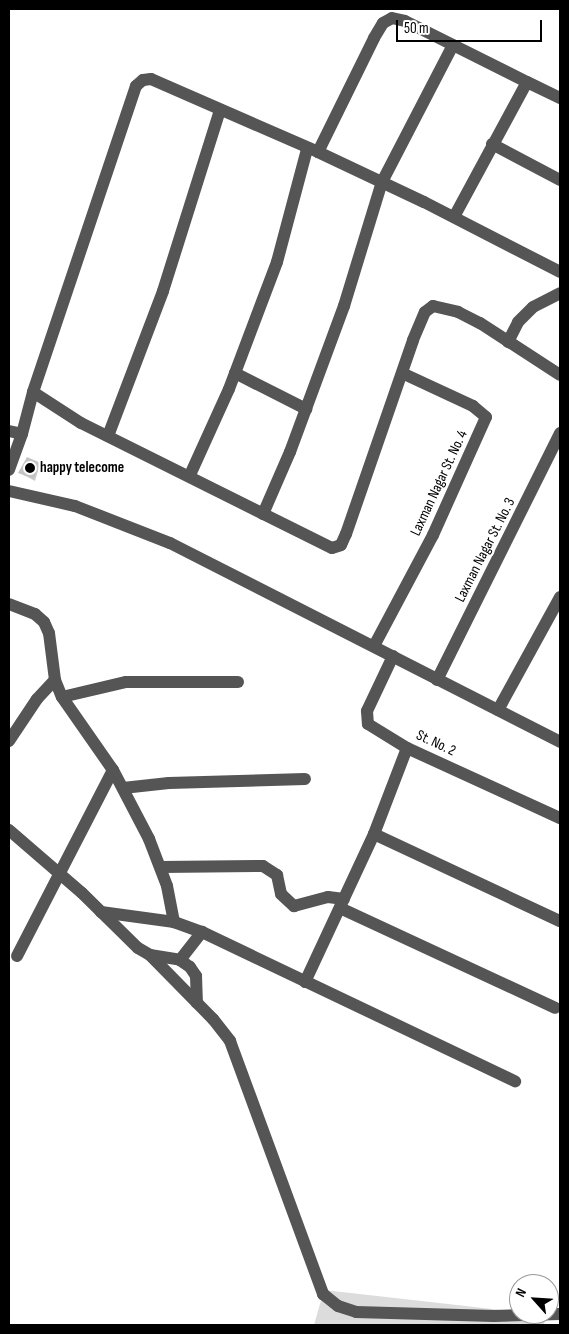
<!DOCTYPE html>
<style>
body{margin:0}
#map{position:relative;width:569px;height:1334px;overflow:hidden;background:#fff;font-family:"Sofia Sans Condensed",sans-serif}
div>[style]{position:absolute}
[style*='--x']{left:calc(var(--x)*1px);top:calc(var(--y)*1px);width:calc(var(--w)*1px);rotate:calc(var(--a)*1deg)}
.green>*{inset:0;background:#dcdcdc}
.shadow>*{inset:0;background:#0003}
.building>*{inset:0;background:#c4c4c4}
.minor>*{height:12px;margin:-6px;padding:0 6px;transform-origin:6px;border-radius:6px;background:#555}
.dots>*{width:14px;height:14px;translate:-50% -50%;box-sizing:border-box;border:2px solid #fff;border-radius:50%}
span{translate:-50% -50%;white-space:nowrap;text-align:center;line-height:1.15;-webkit-text-stroke:4.5px #fff;paint-order:stroke}
.poi-label{font-size:15px;color:#000;font-weight:700}
.left{translate:0 -50%;text-align:left}
.street-label{font-size:15px;color:#000}
.frame{position:absolute;inset:0;border:10px solid #000;pointer-events:none}
.north{position:absolute;left:509px;top:1274px;width:50px;height:50px;box-sizing:border-box;background:#fff;border:1px solid #999;border-radius:50%;rotate:296deg;font-size:14px;font-weight:700;line-height:20px;text-align:center;color:#000}
.north::after{content:'';display:block;margin:auto;width:18px;height:22px;background:#000;clip-path:polygon(50% 0,100% 100%,50% 72%,0 100%)}
.scale{position:absolute;left:396px;top:20px;width:146px;height:22px;box-sizing:border-box;border:2px solid #000;border-top:0;padding-left:6px;font-size:15px;line-height:18px;white-space:nowrap;color:#000;-webkit-text-stroke:4px #fff;paint-order:stroke}
</style>
<div id="map">
<div class="green">
<div style="clip-path:polygon(324px 1290px,519px 1312px,546px 1315px,544px 1325px,314px 1325px)"></div>
</div>
<div class="shadow">
<div style="clip-path:polygon(40px 464px,35px 481px,20px 473px)"></div>
</div>
<div class="building">
<div style="clip-path:polygon(27px 457px,41px 463px,34px 479px,18px 473px)"></div>
</div>
<div class="minor">
<div style="--x:492;--y:144;--w:77;--a:27.9"></div>
<div style="--x:318;--y:152;--w:127;--a:-63.8"></div>
<div style="--x:374;--y:38;--w:17;--a:-59"></div>
<div style="--x:383;--y:23;--w:10;--a:-29"></div>
<div style="--x:392;--y:18;--w:13;--a:13"></div>
<div style="--x:405;--y:21;--w:136;--a:26.6"></div>
<div style="--x:454;--y:217;--w:153;--a:-61.6"></div>
<div style="--x:527;--y:82;--w:37;--a:26"></div>
<div style="--x:508;--y:342;--w:22;--a:-63"></div>
<div style="--x:518;--y:322;--w:21;--a:-45"></div>
<div style="--x:533;--y:307;--w:30;--a:-27"></div>
<div style="--x:235;--y:373;--w:80;--a:26.9"></div>
<div style="--x:33;--y:392;--w:323;--a:-71.4"></div>
<div style="--x:136;--y:86;--w:9;--a:-41"></div>
<div style="--x:143;--y:80;--w:8;--a:-7"></div>
<div style="--x:151;--y:79;--w:182;--a:23.6"></div>
<div style="--x:318;--y:152;--w:117;--a:25.3"></div>
<div style="--x:424;--y:202;--w:153;--a:27.2"></div>
<div style="--x:9;--y:431;--w:13;--a:13"></div>
<div style="--x:22;--y:434;--w:38;--a:110"></div>
<div style="--x:22;--y:434;--w:43;--a:-75.3"></div>
<div style="--x:33;--y:392;--w:57;--a:32.9"></div>
<div style="--x:81;--y:423;--w:280;--a:26.5"></div>
<div style="--x:332;--y:548;--w:9;--a:-18"></div>
<div style="--x:341;--y:545;--w:12;--a:-66"></div>
<div style="--x:346;--y:534;--w:205;--a:-70.9"></div>
<div style="--x:413;--y:340;--w:30;--a:-67"></div>
<div style="--x:425;--y:312;--w:10;--a:-37"></div>
<div style="--x:433;--y:306;--w:26;--a:13"></div>
<div style="--x:458;--y:312;--w:25;--a:27"></div>
<div style="--x:480;--y:323;--w:95;--a:33"></div>
<div style="--x:108;--y:436;--w:155;--a:-69.2"></div>
<div style="--x:163;--y:291;--w:190;--a:-72.5"></div>
<div style="--x:190;--y:475;--w:94;--a:-65.6"></div>
<div style="--x:229;--y:389;--w:136;--a:-69.3"></div>
<div style="--x:277;--y:262;--w:117;--a:-75.1"></div>
<div style="--x:9;--y:491;--w:68;--a:12.8"></div>
<div style="--x:75;--y:506;--w:102;--a:21.3"></div>
<div style="--x:170;--y:543;--w:438;--a:27"></div>
<div style="--x:263;--y:514;--w:68;--a:-66.5"></div>
<div style="--x:290;--y:452;--w:156;--a:-69.7"></div>
<div style="--x:344;--y:306;--w:130;--a:-73"></div>
<div style="--x:382;--y:182;--w:154;--a:-62.6"></div>
<div style="--x:9;--y:604;--w:28;--a:21"></div>
<div style="--x:35;--y:614;--w:12;--a:42"></div>
<div style="--x:44;--y:622;--w:12;--a:66"></div>
<div style="--x:49;--y:633;--w:47;--a:82.7"></div>
<div style="--x:55;--y:680;--w:18;--a:68"></div>
<div style="--x:62;--y:697;--w:89;--a:55.1"></div>
<div style="--x:113;--y:770;--w:78;--a:62.4"></div>
<div style="--x:149;--y:839;--w:50;--a:69"></div>
<div style="--x:167;--y:886;--w:37;--a:79"></div>
<div style="--x:374;--y:646;--w:126;--a:-62"></div>
<div style="--x:433;--y:535;--w:129;--a:-65.8"></div>
<div style="--x:486;--y:417;--w:17;--a:-140"></div>
<div style="--x:473;--y:406;--w:78;--a:-155.1"></div>
<div style="--x:393;--y:656;--w:61;--a:115.3"></div>
<div style="--x:367;--y:711;--w:13;--a:86"></div>
<div style="--x:368;--y:724;--w:46;--a:31.6"></div>
<div style="--x:407;--y:748;--w:168;--a:24.6"></div>
<div style="--x:437;--y:680;--w:276;--a:-63.5"></div>
<div style="--x:62;--y:697;--w:66;--a:-13.2"></div>
<div style="--x:126;--y:682;--w:112;--a:0"></div>
<div style="--x:498;--y:710;--w:129;--a:-61.2"></div>
<div style="--x:9;--y:741;--w:50;--a:-56.3"></div>
<div style="--x:37;--y:699;--w:26;--a:-47"></div>
<div style="--x:123;--y:788;--w:46;--a:-6.2"></div>
<div style="--x:169;--y:783;--w:136;--a:-1.7"></div>
<div style="--x:9;--y:830;--w:96;--a:40.8"></div>
<div style="--x:82;--y:893;--w:78;--a:44.5"></div>
<div style="--x:138;--y:948;--w:14;--a:30"></div>
<div style="--x:150;--y:955;--w:30;--a:9"></div>
<div style="--x:180;--y:960;--w:12;--a:35"></div>
<div style="--x:190;--y:967;--w:11;--a:56"></div>
<div style="--x:196;--y:976;--w:27;--a:88"></div>
<div style="--x:374;--y:834;--w:205;--a:25.1"></div>
<div style="--x:161;--y:867;--w:102;--a:-0.6"></div>
<div style="--x:263;--y:866;--w:17;--a:33"></div>
<div style="--x:277;--y:875;--w:19;--a:78"></div>
<div style="--x:281;--y:894;--w:18;--a:43"></div>
<div style="--x:294;--y:906;--w:35;--a:-15"></div>
<div style="--x:328;--y:897;--w:16;--a:7"></div>
<div style="--x:340;--y:908;--w:237;--a:24.9"></div>
<div style="--x:101;--y:912;--w:74;--a:7.8"></div>
<div style="--x:174;--y:922;--w:30;--a:20"></div>
<div style="--x:202;--y:932;--w:347;--a:25.5"></div>
<div style="--x:150;--y:955;--w:90;--a:45.5"></div>
<div style="--x:213;--y:1019;--w:28;--a:52"></div>
<div style="--x:230;--y:1041;--w:270;--a:69.8"></div>
<div style="--x:323;--y:1294;--w:19;--a:39"></div>
<div style="--x:338;--y:1306;--w:19;--a:18"></div>
<div style="--x:356;--y:1312;--w:138;--a:1.7"></div>
<div style="--x:494;--y:1316;--w:66;--a:-1.7"></div>
<div style="--x:17;--y:956;--w:209;--a:-62.7"></div>
<div style="--x:180;--y:960;--w:36;--a:-52"></div>
<div style="--x:305;--y:982;--w:163;--a:-65"></div>
<div style="--x:374;--y:834;--w:92;--a:-69"></div>
</div>
<div class="dots">
<div style="left:30px;top:468px;background:#000"></div>
</div>
<div class="poi-label">
<span class="left" style="left:40px;top:468px">happy telecome</span>
</div>
<div class="street-label">
<span style="left:439px;top:483px;rotate:-65deg">Laxman Nagar St. No. 4</span>
<span style="left:485px;top:550px;rotate:-63deg">Laxman Nagar St. No. 3</span>
<span style="left:436px;top:743px;rotate:25deg">St. No. 2</span>
</div>
<div class="frame"></div>
<div class="north">N</div>
<div class="scale">50 m</div>
</div>
